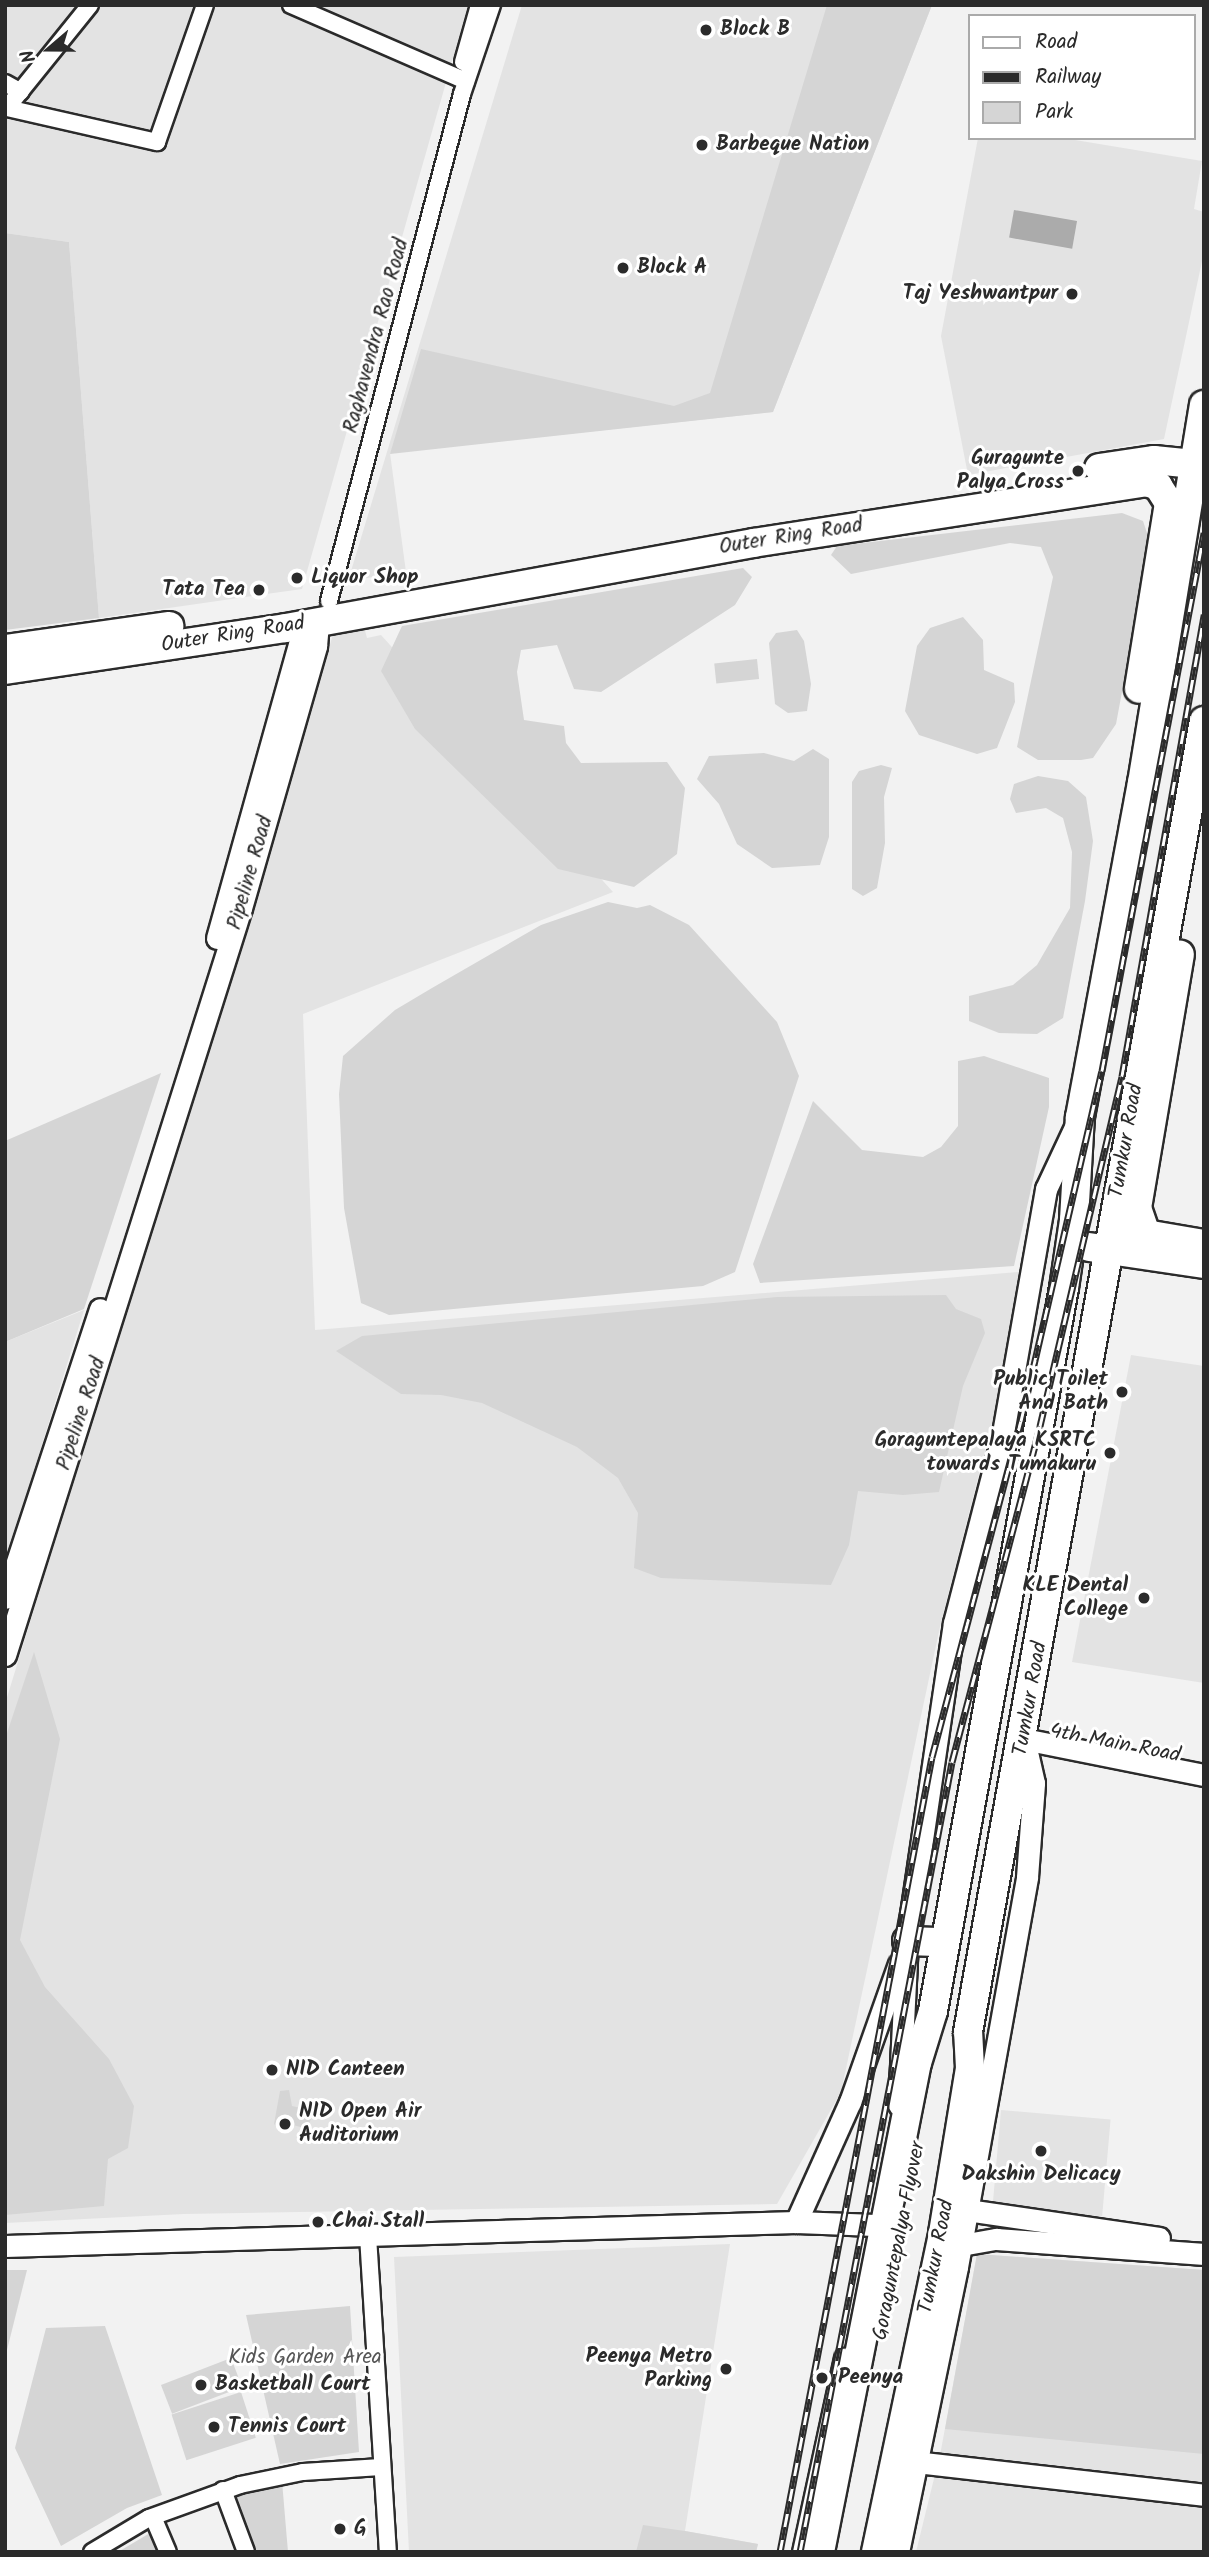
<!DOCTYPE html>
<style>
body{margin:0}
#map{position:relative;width:1209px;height:2557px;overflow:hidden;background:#f2f2f2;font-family:Kalam,sans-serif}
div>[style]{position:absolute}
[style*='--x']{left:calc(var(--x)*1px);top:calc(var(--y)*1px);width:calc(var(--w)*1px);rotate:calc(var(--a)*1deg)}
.built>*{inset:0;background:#e3e3e3;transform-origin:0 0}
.green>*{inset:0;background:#d5d5d5;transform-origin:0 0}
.water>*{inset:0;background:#ababab;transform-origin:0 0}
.roads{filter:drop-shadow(2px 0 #2b2b2b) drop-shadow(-2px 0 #2b2b2b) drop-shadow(0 2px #2b2b2b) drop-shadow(0 -2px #2b2b2b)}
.street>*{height:16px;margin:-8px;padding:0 8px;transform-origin:8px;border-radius:8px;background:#fff}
.secondary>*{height:21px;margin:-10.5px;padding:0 10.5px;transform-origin:10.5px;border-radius:10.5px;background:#fff}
.highway>*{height:28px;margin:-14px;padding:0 14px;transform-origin:14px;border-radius:14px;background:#fff}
.rail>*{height:7px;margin-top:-3.5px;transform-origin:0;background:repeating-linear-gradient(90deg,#fff 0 13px,#2b2b2b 0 26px);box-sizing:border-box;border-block:2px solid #2b2b2b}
.dots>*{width:19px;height:19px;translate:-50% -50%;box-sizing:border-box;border:4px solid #fff;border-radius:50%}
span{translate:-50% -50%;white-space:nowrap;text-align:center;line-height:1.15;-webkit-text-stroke:6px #fff;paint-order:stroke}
.poi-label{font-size:21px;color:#2b2b2b;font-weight:700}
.left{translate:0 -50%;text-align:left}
.right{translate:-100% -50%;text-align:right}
.street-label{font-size:21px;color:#2b2b2b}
.park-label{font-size:21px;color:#565656}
.frame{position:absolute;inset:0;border:7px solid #2b2b2b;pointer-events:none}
.legend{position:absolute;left:968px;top:14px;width:228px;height:126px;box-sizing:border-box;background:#fff;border:2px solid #aaa;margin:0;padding:9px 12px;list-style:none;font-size:21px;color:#2b2b2b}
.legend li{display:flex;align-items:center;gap:14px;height:35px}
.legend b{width:35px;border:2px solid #aaa}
.north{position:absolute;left:14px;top:14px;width:70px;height:70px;-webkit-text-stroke:5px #fff;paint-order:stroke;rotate:250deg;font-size:19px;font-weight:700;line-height:28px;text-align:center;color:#2b2b2b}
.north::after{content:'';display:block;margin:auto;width:24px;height:32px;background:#2b2b2b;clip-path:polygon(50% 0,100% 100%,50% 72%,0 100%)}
</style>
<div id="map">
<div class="built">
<div style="clip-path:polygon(5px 5px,468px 5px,302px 589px,99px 618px,69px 242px,5px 233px)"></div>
<div style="clip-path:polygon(522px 5px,932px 5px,773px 412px,390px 453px,406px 572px,348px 581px)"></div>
<div style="clip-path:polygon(978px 138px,1063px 138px,1202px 161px,1194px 209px,1204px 212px,1204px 252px,1164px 439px,968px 475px,941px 336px)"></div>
<div style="clip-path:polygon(363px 623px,367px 638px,381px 635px,613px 892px,303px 1014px,315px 1330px,1019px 1272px,1001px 1388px,941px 1622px,841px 2092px,777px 2204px,184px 2214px,5px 2223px,5px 1704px,335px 628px)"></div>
<div style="clip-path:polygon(84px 1310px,5px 1563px,5px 1342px)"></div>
<div style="clip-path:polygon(1131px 1355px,1204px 1366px,1204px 1683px,1072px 1662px)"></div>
<div style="left:1001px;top:2110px;width:110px;height:97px;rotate:5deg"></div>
<div style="clip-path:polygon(730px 2244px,685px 2531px,758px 2544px,756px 2552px,409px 2552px,394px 2257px)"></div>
<div style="clip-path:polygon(977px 2254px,1204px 2270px,1204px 2552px,916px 2552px,941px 2450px)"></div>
</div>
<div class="green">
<div style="clip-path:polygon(827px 5px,932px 5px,773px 412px,390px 454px,421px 349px,674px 406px,710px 393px)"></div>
<div style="clip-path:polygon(5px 233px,69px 242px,99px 618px,5px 630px)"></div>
<div style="clip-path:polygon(1122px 513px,1143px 521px,1150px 542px,1116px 724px,1093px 758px,1081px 760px,1038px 760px,1017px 747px,1053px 577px,1041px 547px,1010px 543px,851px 574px,831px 555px,837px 546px)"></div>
<div style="clip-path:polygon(743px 568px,752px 577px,735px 605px,601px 692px,574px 689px,557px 645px,521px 650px,517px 672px,524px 720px,564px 726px,566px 743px,581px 763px,667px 762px,685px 788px,677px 854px,634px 887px,558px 869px,415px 729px,381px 671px,402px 626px)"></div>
<div style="clip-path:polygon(963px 617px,983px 640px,984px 670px,1014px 683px,1015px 702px,997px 748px,977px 754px,919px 735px,905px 711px,917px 646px,930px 628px)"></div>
<div style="clip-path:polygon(797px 630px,804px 641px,811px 684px,807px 711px,788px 713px,775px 704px,769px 643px,776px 633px)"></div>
<div style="left:757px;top:659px;width:20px;height:43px;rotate:84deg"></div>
<div style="clip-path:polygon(813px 749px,829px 759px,829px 837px,820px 865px,772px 868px,737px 844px,719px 804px,697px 779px,709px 756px,764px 753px,794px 761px)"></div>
<div style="clip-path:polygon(881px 765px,892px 768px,884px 797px,885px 843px,877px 888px,863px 896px,852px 889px,852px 782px,859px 771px)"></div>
<div style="clip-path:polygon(1038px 776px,1068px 781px,1086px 797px,1093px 841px,1085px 901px,1063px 1018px,1037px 1034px,999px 1033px,969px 1021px,969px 996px,1013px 985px,1037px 965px,1070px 908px,1072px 852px,1063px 818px,1046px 808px,1016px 813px,1010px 799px,1014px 784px)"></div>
<div style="clip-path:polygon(608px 902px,637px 908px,650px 905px,689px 925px,777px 1022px,799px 1076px,735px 1272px,703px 1286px,389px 1315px,361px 1303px,344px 1208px,339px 1094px,343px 1056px,395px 1010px,432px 988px,541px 925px)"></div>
<div style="clip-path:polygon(984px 1056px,1049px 1078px,1049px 1107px,1014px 1266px,760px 1283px,753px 1264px,813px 1101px,862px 1150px,923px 1157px,941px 1147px,958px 1126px,958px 1061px)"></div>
<div style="clip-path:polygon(161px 1073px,84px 1309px,5px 1342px,5px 1141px)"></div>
<div style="clip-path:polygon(946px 1295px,956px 1309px,981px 1319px,985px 1333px,963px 1386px,939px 1492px,903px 1495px,858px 1491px,849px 1545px,831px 1585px,661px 1578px,634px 1568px,638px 1513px,618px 1478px,577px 1447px,482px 1403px,441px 1395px,401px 1394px,336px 1351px,362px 1336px,777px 1297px)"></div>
<div style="clip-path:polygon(34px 1652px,60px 1739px,20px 1940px,45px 1987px,109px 2059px,134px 2106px,128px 2148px,108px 2159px,104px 2206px,5px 2215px,5px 1739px)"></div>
<div style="clip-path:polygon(289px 2090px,292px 2106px,313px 2111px,308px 2129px,293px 2125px,283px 2131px,274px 2124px,280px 2091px)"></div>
<div style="clip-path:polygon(977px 2254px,1204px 2270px,1204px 2454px,945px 2429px)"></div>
<div style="clip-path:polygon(5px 2270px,27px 2270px,5px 2358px)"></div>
<div style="clip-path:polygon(350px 2306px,359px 2452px,280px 2464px,246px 2315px)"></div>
<div style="clip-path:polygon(105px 2326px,162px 2495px,127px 2508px,61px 2546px,15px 2448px,46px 2328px)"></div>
<div style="left:231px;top:2358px;width:31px;height:75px;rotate:69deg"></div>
<div style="left:241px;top:2392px;width:48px;height:73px;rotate:72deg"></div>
<div style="clip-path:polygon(282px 2481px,288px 2552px,253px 2552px,232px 2494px)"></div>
<div style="clip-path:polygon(643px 2525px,685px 2531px,758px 2544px,756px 2552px,636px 2552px)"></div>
<div style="clip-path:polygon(155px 2530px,164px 2552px,118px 2552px)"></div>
</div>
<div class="water">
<div style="left:1014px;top:210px;width:64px;height:28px;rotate:10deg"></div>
</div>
<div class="roads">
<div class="street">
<div style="--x:90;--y:5;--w:132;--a:128.9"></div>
<div style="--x:7;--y:108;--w:154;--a:12.8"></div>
<div style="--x:157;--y:142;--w:145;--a:-70.7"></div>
<div style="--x:291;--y:5;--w:191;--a:23.5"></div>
<div style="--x:463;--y:62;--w:59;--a:-74.3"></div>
<div style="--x:5;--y:83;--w:18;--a:29"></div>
<div style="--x:329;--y:601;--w:524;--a:-75.3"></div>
<div style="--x:462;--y:94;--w:94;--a:-71.4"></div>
<div style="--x:368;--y:2236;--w:317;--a:86.4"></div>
<div style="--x:223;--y:2490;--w:66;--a:69.6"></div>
<div style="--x:153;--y:2517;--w:38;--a:67"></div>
<div style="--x:92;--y:2552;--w:66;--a:-30.8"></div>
<div style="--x:149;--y:2518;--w:97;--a:-19.9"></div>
<div style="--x:240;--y:2485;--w:64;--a:-11.7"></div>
<div style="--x:303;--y:2472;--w:78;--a:-3.7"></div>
</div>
<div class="secondary">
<div style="--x:217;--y:938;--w:304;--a:-74.4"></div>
<div style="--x:299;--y:645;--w:30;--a:-50"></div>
<div style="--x:5;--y:1598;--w:304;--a:-71.8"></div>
<div style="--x:5;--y:1655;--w:783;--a:-72.47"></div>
<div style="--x:241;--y:908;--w:273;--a:-74"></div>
<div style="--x:316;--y:646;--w:24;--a:-85"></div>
<div style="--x:899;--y:2105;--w:164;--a:-87.2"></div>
<div style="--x:907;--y:1941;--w:321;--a:-81.6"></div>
<div style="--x:954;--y:1623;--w:196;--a:-75.5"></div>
<div style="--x:1003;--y:1433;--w:248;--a:-80"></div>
<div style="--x:1046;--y:1189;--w:71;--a:-64.9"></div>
<div style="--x:967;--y:2210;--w:194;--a:8.3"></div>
<div style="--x:796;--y:2222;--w:132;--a:-65.8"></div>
<div style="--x:850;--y:2102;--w:146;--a:-70.5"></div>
<div style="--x:961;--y:2245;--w:36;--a:-10"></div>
<div style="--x:996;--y:2239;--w:209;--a:4.1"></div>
<div style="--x:5;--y:2246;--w:791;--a:-1.74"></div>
<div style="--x:796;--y:2222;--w:79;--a:2.2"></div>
<div style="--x:916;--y:2462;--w:290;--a:6.5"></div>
<div style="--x:803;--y:2552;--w:198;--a:-77.8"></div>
<div style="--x:898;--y:2552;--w:291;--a:-78.3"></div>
<div style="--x:957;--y:2267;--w:396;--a:-79.8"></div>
<div style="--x:1027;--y:1877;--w:94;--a:-85.7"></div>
<div style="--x:1034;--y:1783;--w:45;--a:-102.8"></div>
<div style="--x:1024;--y:1739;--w:184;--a:11.3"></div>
</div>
<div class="highway">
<div style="--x:1099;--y:468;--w:56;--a:-8.3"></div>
<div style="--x:1154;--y:460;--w:50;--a:5.7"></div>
<div style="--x:5;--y:649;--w:166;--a:-8"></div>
<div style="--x:5;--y:670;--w:284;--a:-8.5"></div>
<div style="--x:286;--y:628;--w:475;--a:-10.3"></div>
<div style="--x:753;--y:543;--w:398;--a:-8.8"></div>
<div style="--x:1146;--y:482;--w:13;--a:18"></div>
<div style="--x:1158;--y:486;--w:20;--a:57"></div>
<div style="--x:1169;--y:503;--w:188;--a:99.2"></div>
<div style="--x:1128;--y:1231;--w:77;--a:9.7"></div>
<div style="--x:1146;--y:1234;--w:28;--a:-109"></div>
<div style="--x:1137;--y:1208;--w:257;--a:-80.4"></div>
<div style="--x:1089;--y:1247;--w:116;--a:8.4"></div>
<div style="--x:907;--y:1941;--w:38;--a:2"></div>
<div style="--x:820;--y:2552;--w:499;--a:-78.8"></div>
<div style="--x:917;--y:2063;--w:54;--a:-72.9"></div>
<div style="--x:933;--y:2011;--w:735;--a:-79.73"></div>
<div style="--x:1064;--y:1288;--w:69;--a:-81.6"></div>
<div style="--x:1074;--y:1220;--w:103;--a:-86.7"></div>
<div style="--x:1080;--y:1117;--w:340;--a:-79.5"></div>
<div style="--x:1142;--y:783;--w:383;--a:-80.7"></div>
<div style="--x:876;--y:2552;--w:326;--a:-78.1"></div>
<div style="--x:943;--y:2233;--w:167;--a:-80.7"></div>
<div style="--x:970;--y:2068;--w:36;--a:-93"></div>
<div style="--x:968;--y:2032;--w:1332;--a:-79.8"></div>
</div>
</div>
<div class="rail">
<div style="--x:780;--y:2552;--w:809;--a:-79.18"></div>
<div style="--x:932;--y:1757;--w:348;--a:-75.2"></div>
<div style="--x:1021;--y:1421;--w:359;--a:-77"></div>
<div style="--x:1102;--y:1071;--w:548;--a:-79.26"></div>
<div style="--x:800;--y:2552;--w:804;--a:-79.11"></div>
<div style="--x:952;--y:1762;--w:347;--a:-75.3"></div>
<div style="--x:1040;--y:1426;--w:359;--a:-76.8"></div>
<div style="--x:1122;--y:1076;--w:469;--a:-79.9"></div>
</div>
<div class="dots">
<div style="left:706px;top:30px;background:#2b2b2b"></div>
<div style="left:702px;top:145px;background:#2b2b2b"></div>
<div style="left:623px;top:268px;background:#2b2b2b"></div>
<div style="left:1072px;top:294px;background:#2b2b2b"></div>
<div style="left:1078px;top:471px;background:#2b2b2b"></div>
<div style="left:297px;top:578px;background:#2b2b2b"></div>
<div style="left:259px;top:590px;background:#2b2b2b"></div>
<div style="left:1122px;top:1392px;background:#2b2b2b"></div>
<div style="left:1110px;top:1453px;background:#2b2b2b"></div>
<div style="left:1144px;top:1598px;background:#2b2b2b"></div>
<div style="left:272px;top:2070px;background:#2b2b2b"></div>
<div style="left:285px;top:2124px;background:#2b2b2b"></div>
<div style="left:1041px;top:2151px;background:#2b2b2b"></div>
<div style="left:318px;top:2222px;background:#2b2b2b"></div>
<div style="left:726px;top:2369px;background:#2b2b2b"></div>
<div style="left:822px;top:2378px;background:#2b2b2b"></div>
<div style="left:201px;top:2385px;background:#2b2b2b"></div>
<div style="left:214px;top:2427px;background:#2b2b2b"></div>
<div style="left:340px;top:2529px;background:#2b2b2b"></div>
</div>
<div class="poi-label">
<span class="left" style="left:720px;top:30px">Block B</span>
<span class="left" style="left:716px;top:145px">Barbeque Nation</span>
<span class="left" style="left:637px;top:268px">Block A</span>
<span class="right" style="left:1058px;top:294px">Taj Yeshwantpur</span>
<span class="right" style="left:1064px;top:471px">Guragunte<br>Palya Cross</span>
<span class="left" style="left:311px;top:578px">Liquor Shop</span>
<span class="right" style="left:245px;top:590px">Tata Tea</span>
<span class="right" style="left:1108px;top:1392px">Public Toilet<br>And Bath</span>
<span class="right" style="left:1096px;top:1453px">Goraguntepalaya KSRTC<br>towards Tumakuru</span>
<span class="right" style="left:1128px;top:1598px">KLE Dental<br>College</span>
<span class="left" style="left:286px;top:2070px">NID Canteen</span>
<span class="left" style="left:299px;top:2124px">NID Open Air<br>Auditorium</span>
<span style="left:1041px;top:2175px">Dakshin Delicacy</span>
<span class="left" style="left:332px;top:2222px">Chai Stall</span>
<span class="right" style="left:712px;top:2369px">Peenya Metro<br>Parking</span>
<span class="left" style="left:838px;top:2378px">Peenya</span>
<span class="left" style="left:215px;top:2385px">Basketball Court</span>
<span class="left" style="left:228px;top:2427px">Tennis Court</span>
<span class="left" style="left:354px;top:2529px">G</span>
</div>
<div class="street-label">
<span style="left:377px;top:336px;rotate:-75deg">Raghavendra Rao Road</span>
<span style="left:791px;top:537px;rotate:-9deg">Outer Ring Road</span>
<span style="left:233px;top:635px;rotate:-9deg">Outer Ring Road</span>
<span style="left:251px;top:873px;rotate:-74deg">Pipeline Road</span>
<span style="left:1127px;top:1141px;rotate:-80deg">Tumkur Road</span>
<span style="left:82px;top:1414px;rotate:-72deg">Pipeline Road</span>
<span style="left:1031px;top:1699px;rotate:-80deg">Tumkur Road</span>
<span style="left:1115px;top:1744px;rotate:11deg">4th Main Road</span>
<span style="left:900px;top:2241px;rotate:-79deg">Goraguntepalya Flyover</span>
<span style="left:937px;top:2257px;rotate:-79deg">Tumkur Road</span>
</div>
<div class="park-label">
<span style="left:305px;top:2358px">Kids Garden Area</span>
</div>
<div class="frame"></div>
<ul class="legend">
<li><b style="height:9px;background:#fff"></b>Road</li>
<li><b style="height:9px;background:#2b2b2b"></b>Railway</li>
<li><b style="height:19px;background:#d5d5d5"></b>Park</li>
</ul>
<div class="north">N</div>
</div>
